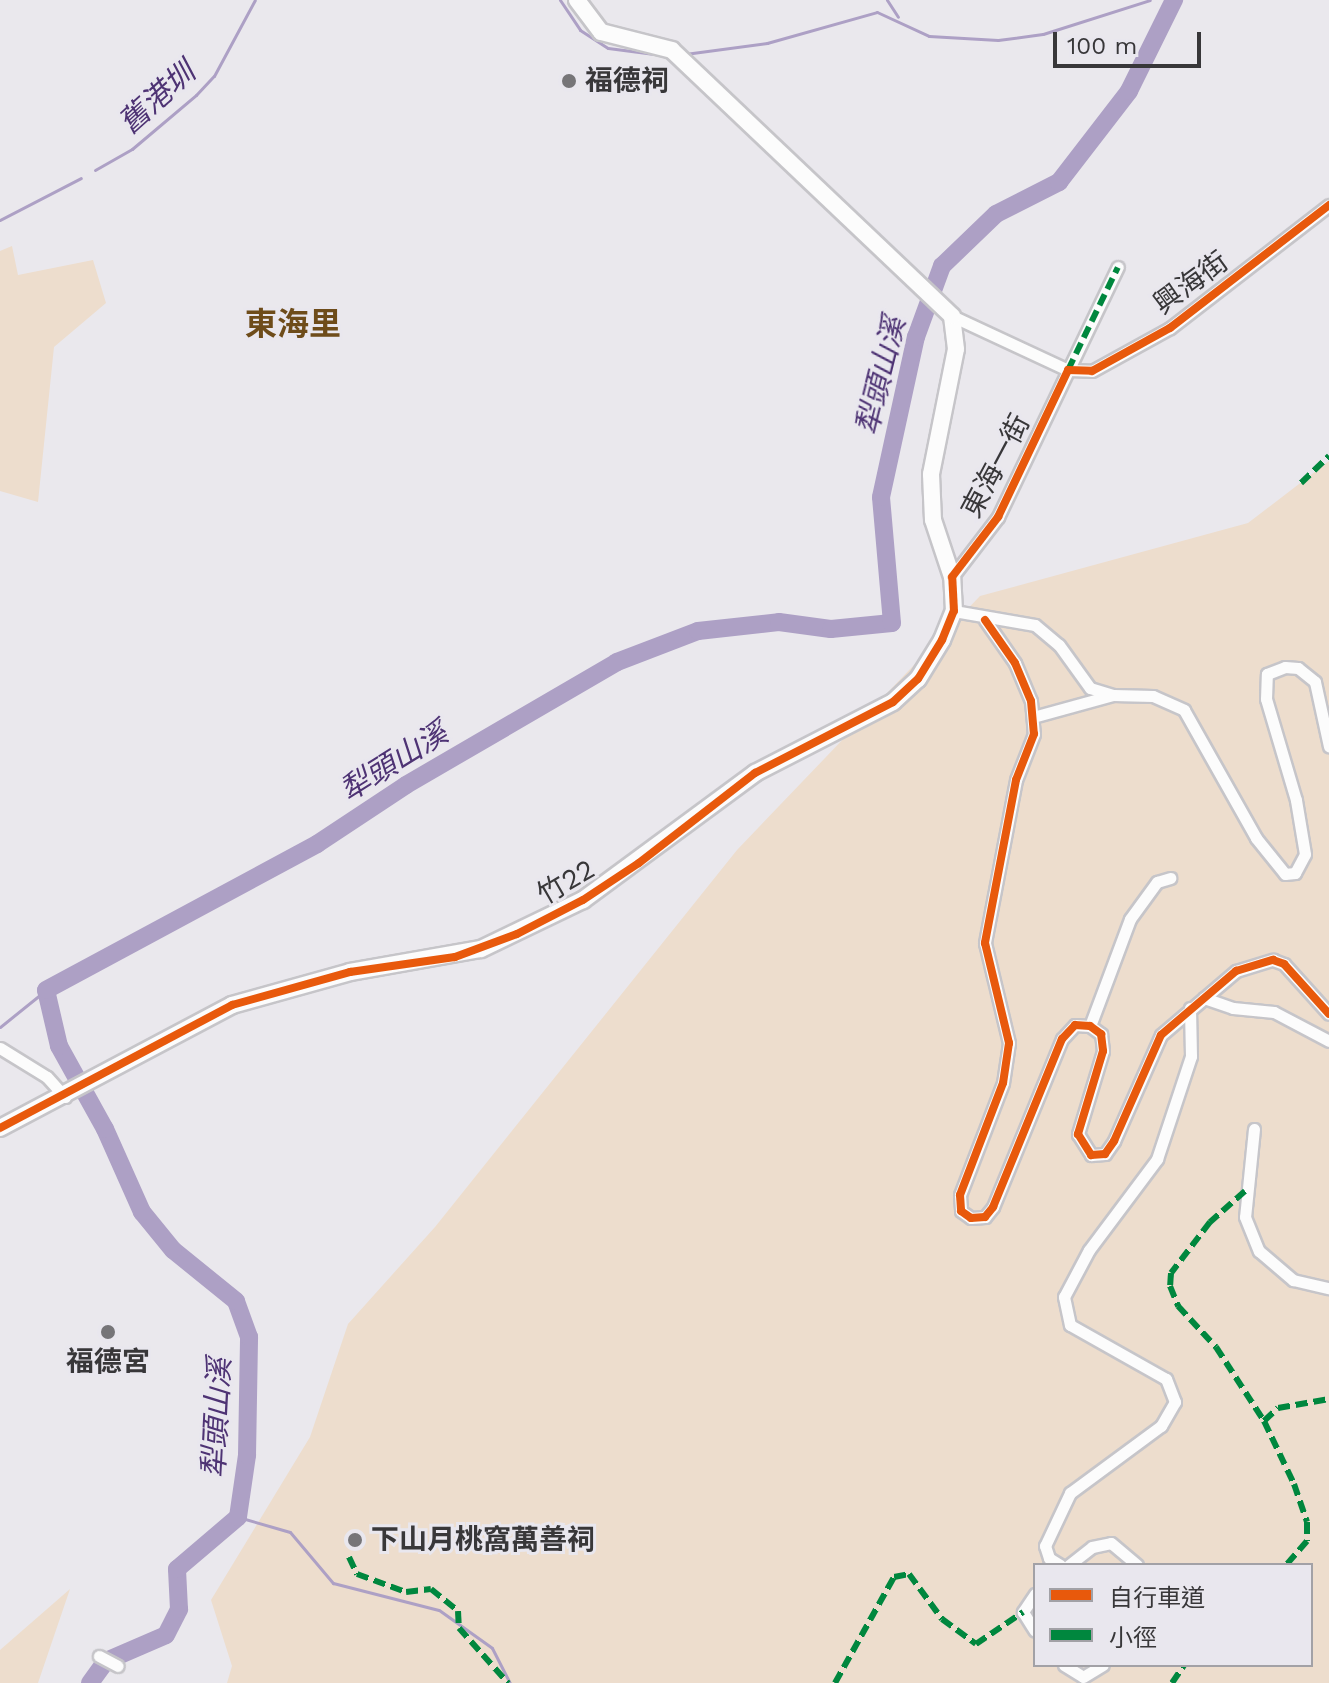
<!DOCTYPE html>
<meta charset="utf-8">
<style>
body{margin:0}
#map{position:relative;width:1329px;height:1683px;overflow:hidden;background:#eae8ed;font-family:"Work Sans","Noto Sans TC",sans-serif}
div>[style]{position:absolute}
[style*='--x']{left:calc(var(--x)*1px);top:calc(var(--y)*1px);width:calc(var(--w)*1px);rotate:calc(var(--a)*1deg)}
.green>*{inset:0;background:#edddcd}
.stream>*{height:3px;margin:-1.5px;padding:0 1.5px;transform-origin:1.5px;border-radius:1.5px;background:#ada0c5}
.river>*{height:18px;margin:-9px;padding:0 9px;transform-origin:9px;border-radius:9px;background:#ada0c5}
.roads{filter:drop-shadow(2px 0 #c6c5c9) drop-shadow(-2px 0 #c6c5c9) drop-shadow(0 2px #c6c5c9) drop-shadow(0 -2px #c6c5c9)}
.street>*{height:11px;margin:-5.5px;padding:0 5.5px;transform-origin:5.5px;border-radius:5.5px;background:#fcfcfc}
.secondary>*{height:16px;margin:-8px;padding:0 8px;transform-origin:8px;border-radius:8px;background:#fcfcfc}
.quiet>*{height:6px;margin-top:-3px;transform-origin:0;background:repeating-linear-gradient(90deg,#00873e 0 12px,transparent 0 18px)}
.cycleway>*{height:8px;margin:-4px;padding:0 4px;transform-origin:4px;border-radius:4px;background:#e8590c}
.dots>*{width:22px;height:22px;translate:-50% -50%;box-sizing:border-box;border:4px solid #e9e7ee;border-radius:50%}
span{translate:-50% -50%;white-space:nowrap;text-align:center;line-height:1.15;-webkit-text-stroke:6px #e9e7ee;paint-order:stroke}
.poi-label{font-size:28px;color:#383739;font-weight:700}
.left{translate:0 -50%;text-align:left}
.street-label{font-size:28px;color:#383739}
.water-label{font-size:30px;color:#4e3374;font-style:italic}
.quarter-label{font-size:32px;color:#6e4c1a;font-weight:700}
.legend{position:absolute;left:1033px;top:1563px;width:280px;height:104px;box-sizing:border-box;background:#e9e7ee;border:2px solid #a2a1a6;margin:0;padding:10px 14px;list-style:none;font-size:24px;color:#383739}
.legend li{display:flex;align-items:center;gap:16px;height:40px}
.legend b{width:40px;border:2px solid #a2a1a6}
.scale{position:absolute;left:1053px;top:32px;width:148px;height:36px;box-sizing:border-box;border:4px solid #383739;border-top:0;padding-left:10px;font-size:24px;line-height:28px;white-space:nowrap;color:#383739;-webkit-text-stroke:6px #e9e7ee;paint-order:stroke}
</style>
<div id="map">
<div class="green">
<div style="clip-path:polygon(12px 246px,18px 275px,93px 260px,106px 303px,54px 347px,38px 502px,0 491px,0 251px)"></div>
<div style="clip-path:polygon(evenodd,1329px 461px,1329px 1683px,227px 1683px,232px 1666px,211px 1600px,310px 1437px,348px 1324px,435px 1227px,737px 850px,980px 596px,1248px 523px,1329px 461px,1035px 1565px,1311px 1565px,1311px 1665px,1035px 1665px,1035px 1565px)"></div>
<div style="clip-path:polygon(70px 1589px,38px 1683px,0 1683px,0 1650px)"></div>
</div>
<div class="stream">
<div style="--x:560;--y:0;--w:36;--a:56"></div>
<div style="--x:580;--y:30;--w:33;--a:33"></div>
<div style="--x:608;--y:48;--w:62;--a:7.5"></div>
<div style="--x:887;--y:0;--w:20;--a:57"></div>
<div style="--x:685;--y:54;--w:83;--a:-7.6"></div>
<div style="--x:767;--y:43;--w:114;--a:-15.7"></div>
<div style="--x:877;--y:12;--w:57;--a:24.8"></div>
<div style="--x:929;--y:36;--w:69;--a:3.3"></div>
<div style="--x:998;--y:40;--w:45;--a:-7.6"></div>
<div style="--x:1043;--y:34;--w:112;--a:-17.6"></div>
<div style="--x:95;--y:170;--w:43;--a:-29.6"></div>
<div style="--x:132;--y:149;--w:84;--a:-40.2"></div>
<div style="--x:196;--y:95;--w:26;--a:-47"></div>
<div style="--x:214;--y:76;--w:86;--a:-61.7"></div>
<div style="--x:0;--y:220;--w:91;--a:-27.4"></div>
<div style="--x:0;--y:1027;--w:59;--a:-38.8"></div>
<div style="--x:238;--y:1517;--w:54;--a:16.1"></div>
<div style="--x:290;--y:1532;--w:67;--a:49.9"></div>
<div style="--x:333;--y:1583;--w:109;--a:14.3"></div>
<div style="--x:439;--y:1610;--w:65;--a:35.6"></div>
<div style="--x:492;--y:1648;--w:39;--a:63"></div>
</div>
<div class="river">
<div style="--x:90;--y:1683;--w:27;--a:-54"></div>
<div style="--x:106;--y:1661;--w:65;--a:-23.4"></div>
<div style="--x:166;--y:1635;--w:29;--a:-63"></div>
<div style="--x:179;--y:1609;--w:40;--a:-92.9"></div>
<div style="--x:177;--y:1569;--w:80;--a:-40.4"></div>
<div style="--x:238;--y:1517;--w:63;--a:-81.7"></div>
<div style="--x:247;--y:1455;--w:118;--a:-89"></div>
<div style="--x:249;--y:1337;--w:38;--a:-110"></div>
<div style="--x:236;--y:1301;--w:81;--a:-141"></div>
<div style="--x:173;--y:1250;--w:49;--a:-129.2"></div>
<div style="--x:142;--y:1212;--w:91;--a:-114"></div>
<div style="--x:105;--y:1129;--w:95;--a:-119"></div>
<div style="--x:59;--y:1046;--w:57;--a:-103.1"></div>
<div style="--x:46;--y:990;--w:308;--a:-28.3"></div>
<div style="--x:317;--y:844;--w:107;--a:-33.5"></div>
<div style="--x:406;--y:785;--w:244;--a:-30.2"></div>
<div style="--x:617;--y:662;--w:87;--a:-20.9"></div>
<div style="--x:698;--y:631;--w:81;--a:-6.3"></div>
<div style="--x:779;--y:622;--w:52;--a:7.7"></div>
<div style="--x:831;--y:629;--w:61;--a:-5.6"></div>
<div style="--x:892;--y:623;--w:126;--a:-95"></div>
<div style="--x:881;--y:497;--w:164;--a:-77.7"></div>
<div style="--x:916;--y:337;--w:76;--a:-69.9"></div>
<div style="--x:942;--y:266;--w:75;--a:-43.9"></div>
<div style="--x:996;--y:214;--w:71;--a:-26.9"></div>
<div style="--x:1059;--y:182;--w:115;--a:-52.4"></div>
<div style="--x:1129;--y:91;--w:102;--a:-63.7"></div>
</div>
<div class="roads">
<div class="street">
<div style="--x:952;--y:316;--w:128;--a:25"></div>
<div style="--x:1068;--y:370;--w:24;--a:2"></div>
<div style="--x:1092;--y:371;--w:89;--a:-28.9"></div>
<div style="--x:1170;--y:328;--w:201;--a:-37.7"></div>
<div style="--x:952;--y:577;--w:76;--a:-52.5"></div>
<div style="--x:998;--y:517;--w:277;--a:-64.4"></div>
<div style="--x:954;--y:611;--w:82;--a:9.8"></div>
<div style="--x:1035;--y:625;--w:31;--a:40"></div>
<div style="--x:1059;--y:645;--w:53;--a:54.2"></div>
<div style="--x:1090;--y:688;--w:24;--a:17"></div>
<div style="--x:1113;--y:695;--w:40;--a:1.4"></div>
<div style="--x:1153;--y:696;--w:34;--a:24"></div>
<div style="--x:1184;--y:710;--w:147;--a:60.6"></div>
<div style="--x:1256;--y:838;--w:46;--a:51.1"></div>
<div style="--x:1285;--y:874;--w:10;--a:-6"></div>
<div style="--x:1295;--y:873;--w:21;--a:-62"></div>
<div style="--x:1305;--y:854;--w:55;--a:-99.5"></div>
<div style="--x:1296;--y:800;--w:105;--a:-106.5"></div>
<div style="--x:1266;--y:699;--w:25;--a:-88"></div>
<div style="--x:1267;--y:674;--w:19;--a:-21"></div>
<div style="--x:1285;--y:667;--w:13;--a:4"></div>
<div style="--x:1298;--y:668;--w:22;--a:39"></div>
<div style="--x:1315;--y:682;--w:66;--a:77.7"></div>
<div style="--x:985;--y:620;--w:52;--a:55.1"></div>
<div style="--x:1015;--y:663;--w:41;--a:67.2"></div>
<div style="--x:1031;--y:701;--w:33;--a:85"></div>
<div style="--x:1034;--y:734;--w:49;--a:111.4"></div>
<div style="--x:1016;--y:780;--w:166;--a:100.8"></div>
<div style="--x:985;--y:943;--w:103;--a:76.5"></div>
<div style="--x:1009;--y:1043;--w:40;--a:98.5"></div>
<div style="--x:1003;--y:1083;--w:120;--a:111"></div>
<div style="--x:960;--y:1195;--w:16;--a:86"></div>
<div style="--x:961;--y:1211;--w:12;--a:35"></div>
<div style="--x:971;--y:1218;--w:14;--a:-4"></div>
<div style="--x:985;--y:1217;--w:13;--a:-51"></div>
<div style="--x:993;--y:1207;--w:182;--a:-67.7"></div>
<div style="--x:1062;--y:1039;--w:19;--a:-47"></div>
<div style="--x:1075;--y:1025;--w:15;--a:4"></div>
<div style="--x:1090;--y:1026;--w:14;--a:36"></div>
<div style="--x:1101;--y:1034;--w:17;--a:83"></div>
<div style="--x:1103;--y:1051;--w:87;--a:106.8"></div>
<div style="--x:1078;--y:1134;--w:25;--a:58"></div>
<div style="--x:1091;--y:1155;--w:14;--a:-4"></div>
<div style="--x:1105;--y:1154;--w:16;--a:-55"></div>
<div style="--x:1114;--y:1141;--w:116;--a:-66.1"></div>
<div style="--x:1161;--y:1035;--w:99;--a:-40.5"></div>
<div style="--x:1236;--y:971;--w:39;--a:-17"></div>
<div style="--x:1273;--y:960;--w:12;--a:20"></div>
<div style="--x:1284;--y:964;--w:67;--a:48"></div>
<div style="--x:1033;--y:717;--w:83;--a:-15.4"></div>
<div style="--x:1204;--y:998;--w:31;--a:19"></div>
<div style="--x:1233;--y:1008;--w:41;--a:5.6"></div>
<div style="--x:1274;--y:1012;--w:62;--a:27.8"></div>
<div style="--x:1090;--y:1026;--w:114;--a:-69.5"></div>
<div style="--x:1130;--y:919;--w:46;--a:-53.9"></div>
<div style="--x:1157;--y:882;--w:14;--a:-17"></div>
<div style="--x:0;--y:1048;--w:55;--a:31.7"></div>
<div style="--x:47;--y:1077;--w:27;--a:48"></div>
<div style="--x:1254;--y:1129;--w:88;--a:95.8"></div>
<div style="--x:1245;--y:1217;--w:37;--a:68"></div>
<div style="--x:1259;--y:1251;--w:45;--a:40.5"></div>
<div style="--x:1293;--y:1280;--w:37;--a:13"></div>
<div style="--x:1060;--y:1565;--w:13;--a:-148"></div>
<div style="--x:1049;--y:1558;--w:13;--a:-108"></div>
<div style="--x:1045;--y:1546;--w:59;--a:-64.7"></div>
<div style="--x:1070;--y:1493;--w:113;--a:-36.4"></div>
<div style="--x:1161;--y:1426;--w:28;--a:-60"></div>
<div style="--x:1175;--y:1402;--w:25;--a:-111"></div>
<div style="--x:1166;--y:1379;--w:110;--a:-150.6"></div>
<div style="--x:1070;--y:1325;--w:29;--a:-102"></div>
<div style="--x:1064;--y:1297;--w:53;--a:-62"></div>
<div style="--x:1089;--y:1250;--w:114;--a:-53.2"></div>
<div style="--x:1157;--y:1159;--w:108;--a:-71.7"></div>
<div style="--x:1191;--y:1056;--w:48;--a:-91.2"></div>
<div style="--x:1069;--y:1565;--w:29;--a:-38"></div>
<div style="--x:1092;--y:1547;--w:19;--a:-12"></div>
<div style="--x:1111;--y:1543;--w:34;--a:40"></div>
<div style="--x:1035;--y:1594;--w:22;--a:124"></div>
<div style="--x:1023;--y:1612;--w:22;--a:58"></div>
<div style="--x:99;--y:1656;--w:21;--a:28"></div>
<div style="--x:1064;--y:1665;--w:22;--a:32"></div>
<div style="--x:1083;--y:1677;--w:23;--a:-31"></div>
</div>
<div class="secondary">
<div style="--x:0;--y:1128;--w:263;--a:-27.9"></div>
<div style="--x:232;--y:1005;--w:123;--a:-15.6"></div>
<div style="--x:350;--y:972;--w:133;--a:-10"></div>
<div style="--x:481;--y:949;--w:113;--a:-25.7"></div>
<div style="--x:583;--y:900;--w:214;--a:-36.4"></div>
<div style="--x:755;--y:773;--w:155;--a:-27.2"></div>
<div style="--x:893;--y:702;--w:34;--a:-43"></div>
<div style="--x:918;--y:679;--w:46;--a:-58.4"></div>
<div style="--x:942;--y:640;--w:31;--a:-68"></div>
<div style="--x:954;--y:611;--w:34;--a:-93"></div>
<div style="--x:952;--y:577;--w:60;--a:-108.4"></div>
<div style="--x:933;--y:520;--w:46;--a:-92.5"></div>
<div style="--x:931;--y:474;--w:127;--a:-78.7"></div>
<div style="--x:956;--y:349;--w:33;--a:-97"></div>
<div style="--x:952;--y:316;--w:386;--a:-136.5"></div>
<div style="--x:672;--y:50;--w:73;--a:-165.8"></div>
<div style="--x:601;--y:32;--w:40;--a:-127"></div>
</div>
</div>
<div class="quiet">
<div style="--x:1068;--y:370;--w:114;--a:-64.1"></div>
<div style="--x:1301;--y:483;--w:39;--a:-44"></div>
<div style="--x:1245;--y:1191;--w:47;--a:138.5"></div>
<div style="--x:1210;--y:1222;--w:64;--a:127.4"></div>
<div style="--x:1171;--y:1273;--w:13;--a:94"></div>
<div style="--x:1170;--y:1286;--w:22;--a:68"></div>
<div style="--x:1178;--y:1306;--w:56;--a:47.2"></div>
<div style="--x:1216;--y:1347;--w:88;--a:57"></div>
<div style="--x:1264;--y:1421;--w:70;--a:64.5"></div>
<div style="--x:1294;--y:1484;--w:40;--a:71.1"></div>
<div style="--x:1307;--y:1522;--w:19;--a:90"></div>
<div style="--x:1307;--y:1541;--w:32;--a:131"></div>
<div style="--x:1264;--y:1421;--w:19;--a:-43"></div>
<div style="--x:1278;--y:1408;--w:52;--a:-10"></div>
<div style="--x:349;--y:1557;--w:19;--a:65"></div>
<div style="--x:357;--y:1574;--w:52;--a:20.2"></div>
<div style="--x:406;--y:1592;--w:25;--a:-7"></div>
<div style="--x:431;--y:1589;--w:35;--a:39"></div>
<div style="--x:458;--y:1611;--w:17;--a:87"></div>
<div style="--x:459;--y:1628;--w:74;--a:48.3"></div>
<div style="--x:835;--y:1683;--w:121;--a:-60.9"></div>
<div style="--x:894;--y:1577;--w:15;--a:-11"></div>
<div style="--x:909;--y:1574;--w:56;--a:53.7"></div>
<div style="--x:942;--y:1619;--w:42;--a:36.3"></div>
<div style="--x:976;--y:1644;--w:57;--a:-34.2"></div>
<div style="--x:1172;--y:1683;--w:22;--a:-56"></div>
</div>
<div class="cycleway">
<div style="--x:985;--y:620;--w:52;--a:55.1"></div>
<div style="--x:1015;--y:663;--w:41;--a:67.2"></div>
<div style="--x:1031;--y:701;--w:33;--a:85"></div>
<div style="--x:1034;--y:734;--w:49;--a:111.4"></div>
<div style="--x:1016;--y:780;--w:166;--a:100.8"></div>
<div style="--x:985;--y:943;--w:103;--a:76.5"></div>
<div style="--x:1009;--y:1043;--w:40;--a:98.5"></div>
<div style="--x:1003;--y:1083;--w:120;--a:111"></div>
<div style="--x:960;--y:1195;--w:16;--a:86"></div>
<div style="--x:961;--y:1211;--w:12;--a:35"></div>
<div style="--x:971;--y:1218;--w:14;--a:-4"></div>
<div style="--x:985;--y:1217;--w:13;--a:-51"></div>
<div style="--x:993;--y:1207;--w:182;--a:-67.7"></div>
<div style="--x:1062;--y:1039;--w:19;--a:-47"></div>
<div style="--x:1075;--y:1025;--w:15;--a:4"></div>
<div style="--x:1090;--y:1026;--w:14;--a:36"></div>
<div style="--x:1101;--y:1034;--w:17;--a:83"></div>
<div style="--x:1103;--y:1051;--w:87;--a:106.8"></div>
<div style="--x:1078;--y:1134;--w:25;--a:58"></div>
<div style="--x:1091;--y:1155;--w:14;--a:-4"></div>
<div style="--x:1105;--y:1154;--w:16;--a:-55"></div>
<div style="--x:1114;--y:1141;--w:116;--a:-66.1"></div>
<div style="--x:1161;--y:1035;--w:99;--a:-40.5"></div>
<div style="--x:1236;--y:971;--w:39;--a:-17"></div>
<div style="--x:1273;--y:960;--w:12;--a:20"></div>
<div style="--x:1284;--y:964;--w:67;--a:48"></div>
<div style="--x:0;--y:1128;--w:263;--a:-27.9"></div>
<div style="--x:232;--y:1005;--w:123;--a:-15.6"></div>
<div style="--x:350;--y:972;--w:106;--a:-8.1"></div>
<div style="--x:455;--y:957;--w:66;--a:-20.4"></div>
<div style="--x:517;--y:934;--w:74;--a:-27.3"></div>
<div style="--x:583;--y:900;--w:67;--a:-33.5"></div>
<div style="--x:639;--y:863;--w:147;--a:-37.8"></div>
<div style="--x:755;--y:773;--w:155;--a:-27.2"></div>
<div style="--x:893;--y:702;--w:34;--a:-43"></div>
<div style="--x:918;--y:679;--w:46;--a:-58.4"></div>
<div style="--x:942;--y:640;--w:31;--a:-68"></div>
<div style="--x:954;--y:611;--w:34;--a:-93"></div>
<div style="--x:952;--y:577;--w:76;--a:-52.5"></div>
<div style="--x:998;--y:517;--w:163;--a:-64.5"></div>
<div style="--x:1068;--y:370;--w:24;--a:2"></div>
<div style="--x:1092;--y:371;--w:89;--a:-28.9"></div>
<div style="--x:1170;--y:328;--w:201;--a:-37.7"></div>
</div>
<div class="dots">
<div style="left:569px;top:81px;background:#767578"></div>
<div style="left:108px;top:1332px;background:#767578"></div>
<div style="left:355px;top:1540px;background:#767578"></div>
</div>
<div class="poi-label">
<span class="left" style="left:585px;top:81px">福德祠</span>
<span style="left:108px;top:1362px">福德宮</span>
<span class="left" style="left:371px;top:1540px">下山月桃窩萬善祠</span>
</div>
<div class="street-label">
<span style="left:1191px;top:283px;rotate:-36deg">興海街</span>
<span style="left:996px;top:466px;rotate:-62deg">東海一街</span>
<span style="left:566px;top:882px;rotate:-30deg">竹22</span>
</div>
<div class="water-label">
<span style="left:157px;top:98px;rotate:-42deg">舊港圳</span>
<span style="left:881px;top:376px;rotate:-76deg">犁頭山溪</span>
<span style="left:394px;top:762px;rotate:-32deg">犁頭山溪</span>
<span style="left:217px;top:1418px;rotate:-87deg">犁頭山溪</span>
</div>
<div class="quarter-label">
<span style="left:293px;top:324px">東海里</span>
</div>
<ul class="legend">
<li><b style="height:10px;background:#e8590c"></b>自行車道</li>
<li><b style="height:10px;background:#00873e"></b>小徑</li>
</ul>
<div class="scale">100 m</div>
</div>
